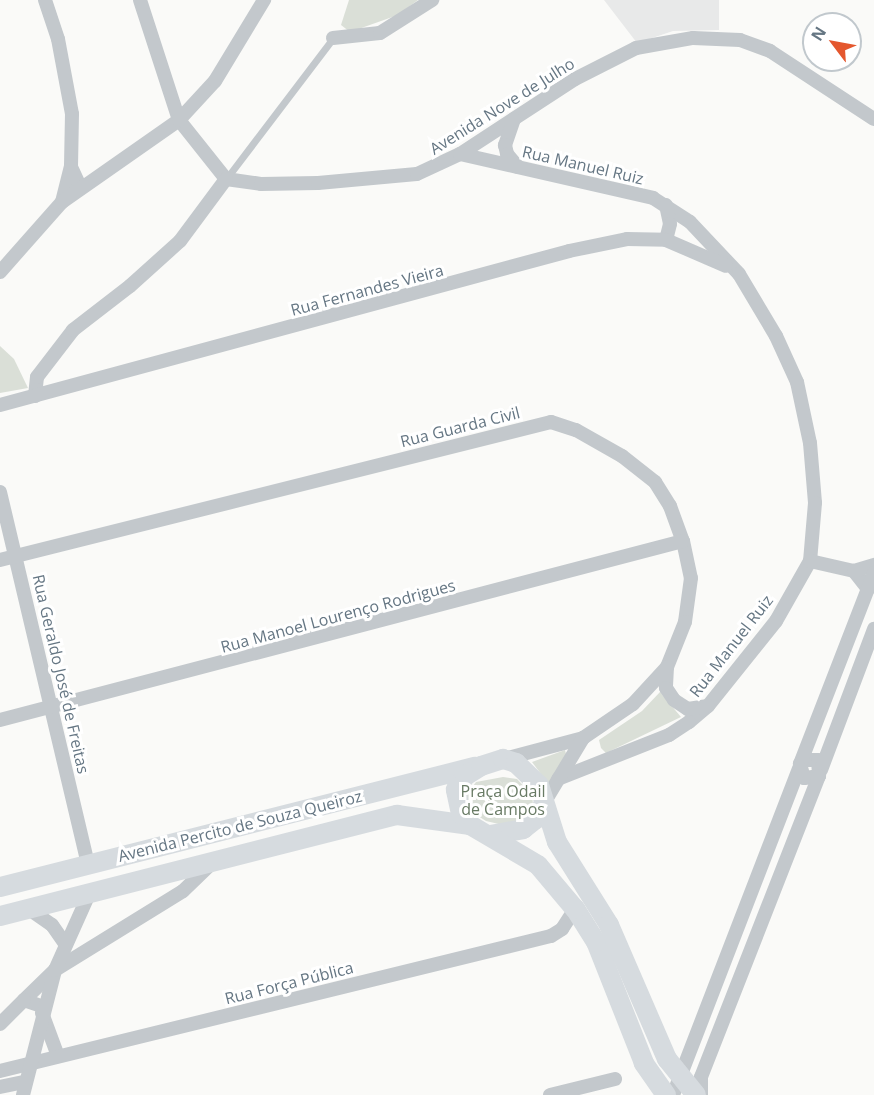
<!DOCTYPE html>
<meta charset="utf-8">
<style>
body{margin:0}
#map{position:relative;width:874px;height:1095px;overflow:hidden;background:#fafaf8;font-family:"Open Sans",sans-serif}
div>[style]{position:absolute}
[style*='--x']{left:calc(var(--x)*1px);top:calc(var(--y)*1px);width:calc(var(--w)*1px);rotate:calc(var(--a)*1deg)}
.built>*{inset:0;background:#e8e9e9}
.green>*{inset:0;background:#dadfd7}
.lane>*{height:7px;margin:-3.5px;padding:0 3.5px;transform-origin:3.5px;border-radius:3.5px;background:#c3c8cc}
.street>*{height:14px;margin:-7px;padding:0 7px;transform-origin:7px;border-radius:7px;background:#c3c8cc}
.secondary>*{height:20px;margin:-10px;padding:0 10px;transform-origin:10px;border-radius:10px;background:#d6dbdf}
span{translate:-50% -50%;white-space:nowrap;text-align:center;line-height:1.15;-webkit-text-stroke:6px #fff;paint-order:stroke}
.street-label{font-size:16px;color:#657683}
.park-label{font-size:16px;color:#687a64}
.north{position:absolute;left:802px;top:12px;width:60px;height:60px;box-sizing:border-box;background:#fff;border:2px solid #c1c8cd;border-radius:50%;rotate:302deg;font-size:16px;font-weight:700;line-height:24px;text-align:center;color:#657683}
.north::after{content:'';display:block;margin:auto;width:21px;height:27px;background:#e4572e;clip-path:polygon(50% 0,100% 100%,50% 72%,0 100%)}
</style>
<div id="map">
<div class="built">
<div style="clip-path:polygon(604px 0,719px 0,719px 30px,673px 31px,637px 43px)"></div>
</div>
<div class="green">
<div style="clip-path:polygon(349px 0,418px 0,398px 15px,350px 32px,341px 25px)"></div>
<div style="clip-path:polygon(0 346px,14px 359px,28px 388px,0 393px)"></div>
<div style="clip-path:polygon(660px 692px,681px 717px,606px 753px,601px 748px,599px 740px,642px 711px)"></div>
<div style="clip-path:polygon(565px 750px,566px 754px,550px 786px,532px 762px)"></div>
<div style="clip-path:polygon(503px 777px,517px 779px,532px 795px,533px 805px,519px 823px,503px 825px,486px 821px,467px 809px,466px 796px,476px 782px)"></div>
</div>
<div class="lane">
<div style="--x:226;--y:179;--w:177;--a:-52.8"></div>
</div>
<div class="street">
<div style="--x:45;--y:0;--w:41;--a:71.6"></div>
<div style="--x:58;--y:39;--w:76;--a:79.4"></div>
<div style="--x:72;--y:114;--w:53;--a:91.1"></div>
<div style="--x:140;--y:0;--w:126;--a:72"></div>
<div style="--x:179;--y:120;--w:75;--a:51.5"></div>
<div style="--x:226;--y:179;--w:35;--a:8"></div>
<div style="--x:261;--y:184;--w:57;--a:-1"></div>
<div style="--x:318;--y:183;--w:99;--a:-5.2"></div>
<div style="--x:417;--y:174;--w:47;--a:-24.9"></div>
<div style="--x:460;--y:154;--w:137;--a:-33.1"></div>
<div style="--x:575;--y:79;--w:68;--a:-26.9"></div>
<div style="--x:636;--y:48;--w:58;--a:-10"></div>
<div style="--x:693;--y:38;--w:47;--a:2.4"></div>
<div style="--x:740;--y:40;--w:32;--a:20"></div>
<div style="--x:770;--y:51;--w:124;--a:33.2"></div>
<div style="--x:333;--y:38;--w:47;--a:-6.1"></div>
<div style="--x:380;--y:33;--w:62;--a:-32.4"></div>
<div style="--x:514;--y:119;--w:28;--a:109"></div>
<div style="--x:505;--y:145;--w:9;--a:77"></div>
<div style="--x:507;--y:154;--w:17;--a:50"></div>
<div style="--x:460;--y:154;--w:198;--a:12.8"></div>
<div style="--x:653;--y:198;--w:44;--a:33"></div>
<div style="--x:690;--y:222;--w:71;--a:46.7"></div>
<div style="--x:739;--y:274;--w:72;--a:59.2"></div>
<div style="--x:776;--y:336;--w:51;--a:65.5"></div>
<div style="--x:797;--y:382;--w:62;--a:78"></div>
<div style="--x:810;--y:443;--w:60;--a:85.2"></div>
<div style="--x:815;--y:503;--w:58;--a:94.9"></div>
<div style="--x:810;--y:561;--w:69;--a:119.5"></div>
<div style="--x:776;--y:621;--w:109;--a:128.7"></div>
<div style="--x:708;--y:706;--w:25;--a:140"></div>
<div style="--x:689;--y:722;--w:24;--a:147"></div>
<div style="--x:669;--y:735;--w:119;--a:158.4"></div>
<div style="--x:62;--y:202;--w:36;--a:-76"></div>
<div style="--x:71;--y:167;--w:23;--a:65"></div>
<div style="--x:666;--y:205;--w:19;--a:78"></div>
<div style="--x:670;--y:224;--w:16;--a:104"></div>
<div style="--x:0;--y:272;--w:94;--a:-48.5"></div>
<div style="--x:62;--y:202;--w:143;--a:-35"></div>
<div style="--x:179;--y:120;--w:53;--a:-47.3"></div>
<div style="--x:215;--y:81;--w:95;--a:-58.8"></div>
<div style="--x:35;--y:396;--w:19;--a:-84"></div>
<div style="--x:37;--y:377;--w:59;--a:-52.5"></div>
<div style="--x:73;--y:330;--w:72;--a:-37.7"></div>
<div style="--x:130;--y:286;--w:67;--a:-42"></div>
<div style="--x:180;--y:241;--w:77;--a:-53.4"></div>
<div style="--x:0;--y:405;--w:589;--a:-15.14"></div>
<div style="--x:569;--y:251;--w:59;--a:-11.7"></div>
<div style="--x:627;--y:239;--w:39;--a:1"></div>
<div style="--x:666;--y:240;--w:65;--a:23.4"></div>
<div style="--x:0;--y:492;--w:383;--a:76.7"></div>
<div style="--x:0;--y:560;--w:568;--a:-14.06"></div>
<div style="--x:551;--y:422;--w:26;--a:18"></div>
<div style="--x:576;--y:430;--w:53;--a:29.5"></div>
<div style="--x:622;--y:456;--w:42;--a:38.2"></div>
<div style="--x:655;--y:482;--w:28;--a:58"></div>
<div style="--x:670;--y:506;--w:37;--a:70"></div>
<div style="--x:683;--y:541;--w:38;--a:78"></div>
<div style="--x:691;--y:578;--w:44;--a:97.8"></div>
<div style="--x:685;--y:622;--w:48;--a:111.8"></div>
<div style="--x:667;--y:667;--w:21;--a:93"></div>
<div style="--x:666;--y:688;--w:14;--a:56"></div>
<div style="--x:674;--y:700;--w:17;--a:33"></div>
<div style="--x:688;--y:709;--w:20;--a:-9"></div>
<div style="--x:810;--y:561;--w:45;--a:12.8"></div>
<div style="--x:868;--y:589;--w:23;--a:-128"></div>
<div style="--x:854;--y:571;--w:21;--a:-17"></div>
<div style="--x:0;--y:720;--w:706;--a:-14.69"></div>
<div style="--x:504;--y:759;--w:82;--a:-14.9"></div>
<div style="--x:583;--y:738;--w:60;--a:-34.2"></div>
<div style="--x:633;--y:704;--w:50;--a:-47.4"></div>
<div style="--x:802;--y:760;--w:16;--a:0"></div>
<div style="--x:818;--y:760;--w:16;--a:86"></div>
<div style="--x:819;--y:776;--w:15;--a:172"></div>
<div style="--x:804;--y:778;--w:15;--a:-106"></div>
<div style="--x:800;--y:764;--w:205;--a:-68.8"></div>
<div style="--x:821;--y:770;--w:151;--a:-69.4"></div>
<div style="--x:544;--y:803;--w:76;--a:-59"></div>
<div style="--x:29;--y:909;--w:28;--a:35"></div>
<div style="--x:52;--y:925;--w:24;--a:55"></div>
<div style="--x:44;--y:1007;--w:21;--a:-161"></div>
<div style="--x:24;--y:1000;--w:43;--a:-44.1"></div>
<div style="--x:55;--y:970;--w:150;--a:-31.7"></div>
<div style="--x:183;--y:891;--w:36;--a:-44"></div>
<div style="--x:42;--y:1013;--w:46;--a:69.6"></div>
<div style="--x:0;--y:1024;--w:34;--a:-45"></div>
<div style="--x:0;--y:1071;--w:567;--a:-13.77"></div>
<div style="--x:551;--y:936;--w:13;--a:-32"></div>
<div style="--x:562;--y:929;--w:24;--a:-57"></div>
<div style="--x:0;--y:1087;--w:25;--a:-12"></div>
<div style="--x:23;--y:1095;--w:129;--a:-75.6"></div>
<div style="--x:55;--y:970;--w:83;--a:-65.9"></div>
<div style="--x:550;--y:1095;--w:67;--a:-13.8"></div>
<div style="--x:673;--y:1095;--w:350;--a:-68.9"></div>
<div style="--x:701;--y:1095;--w:18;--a:-90"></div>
<div style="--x:701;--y:1077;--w:323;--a:-68.6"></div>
</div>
<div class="secondary">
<div style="--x:490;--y:835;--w:34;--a:-10"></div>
<div style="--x:523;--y:829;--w:16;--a:-38"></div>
<div style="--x:536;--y:819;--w:18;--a:-63"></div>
<div style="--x:0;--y:887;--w:490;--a:-14.2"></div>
<div style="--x:0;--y:916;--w:410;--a:-14.3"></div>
<div style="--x:397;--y:815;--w:74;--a:7.8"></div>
<div style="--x:666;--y:1095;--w:39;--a:-125"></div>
<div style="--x:644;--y:1063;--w:130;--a:-111.6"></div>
<div style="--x:596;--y:942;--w:39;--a:-122"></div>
<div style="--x:575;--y:909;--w:57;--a:-130.1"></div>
<div style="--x:538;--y:865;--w:79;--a:-149.5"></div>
<div style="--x:470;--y:825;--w:14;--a:-129"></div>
<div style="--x:461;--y:814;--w:25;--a:-102"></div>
<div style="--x:456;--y:790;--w:17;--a:-57"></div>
<div style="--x:465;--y:776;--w:19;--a:-32"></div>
<div style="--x:481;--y:766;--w:23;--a:-18"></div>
<div style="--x:503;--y:759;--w:14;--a:17"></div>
<div style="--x:516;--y:763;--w:32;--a:44"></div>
<div style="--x:539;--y:785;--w:60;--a:72.5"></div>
<div style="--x:557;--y:842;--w:98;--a:57.9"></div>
<div style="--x:609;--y:925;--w:146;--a:66.6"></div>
<div style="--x:667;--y:1059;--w:46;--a:51.1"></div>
</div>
<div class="street-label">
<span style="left:502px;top:106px;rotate:-32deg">Avenida Nove de Julho</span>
<span style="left:583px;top:165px;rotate:13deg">Rua Manuel Ruiz</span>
<span style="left:367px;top:290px;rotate:-15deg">Rua Fernandes Vieira</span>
<span style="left:460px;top:427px;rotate:-14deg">Rua Guarda Civil</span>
<span style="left:338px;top:616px;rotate:-15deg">Rua Manoel Lourenço Rodrigues</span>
<span style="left:731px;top:646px;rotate:-52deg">Rua Manuel Ruiz</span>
<span style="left:61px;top:674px;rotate:77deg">Rua Geraldo José de Freitas</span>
<span style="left:240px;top:826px;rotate:-14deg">Avenida Percito de Souza Queiroz</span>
<span style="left:289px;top:983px;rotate:-14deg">Rua Força Pública</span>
</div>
<div class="park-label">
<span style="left:503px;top:800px">Praça Odail<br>de Campos</span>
</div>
<div class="north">N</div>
</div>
